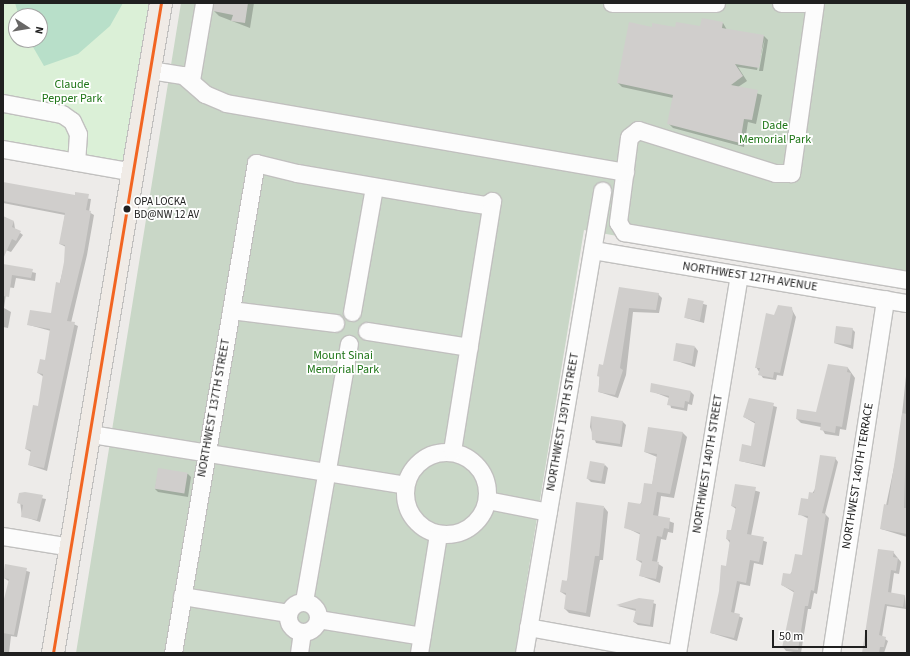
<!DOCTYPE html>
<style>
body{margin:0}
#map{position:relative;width:910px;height:656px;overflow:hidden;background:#edebe9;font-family:"Source Sans 3",sans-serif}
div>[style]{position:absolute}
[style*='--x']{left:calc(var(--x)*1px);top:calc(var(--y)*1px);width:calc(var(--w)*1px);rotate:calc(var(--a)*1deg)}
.cemetery>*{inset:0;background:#c9d7c7}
.park>*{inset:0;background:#dbf0d7}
.pitch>*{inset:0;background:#b8dfc9}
.shadow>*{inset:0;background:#0003}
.building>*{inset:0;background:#d0cecc;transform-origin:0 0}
.roads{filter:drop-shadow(1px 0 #c1c0bf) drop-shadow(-1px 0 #c1c0bf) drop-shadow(0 1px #c1c0bf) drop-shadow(0 -1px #c1c0bf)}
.minor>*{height:17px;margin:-8.5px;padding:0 8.5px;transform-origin:8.5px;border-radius:8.5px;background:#fcfcfc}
.minor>.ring{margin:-8.5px;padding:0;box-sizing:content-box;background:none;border:17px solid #fcfcfc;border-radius:50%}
.major>*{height:22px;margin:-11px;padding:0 11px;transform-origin:11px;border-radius:11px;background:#f0ebe6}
.bus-1>*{height:3px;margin:-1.5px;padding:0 1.5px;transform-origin:1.5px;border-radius:1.5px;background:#f26522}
.dots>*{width:11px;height:11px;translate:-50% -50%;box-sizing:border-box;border:2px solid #fff;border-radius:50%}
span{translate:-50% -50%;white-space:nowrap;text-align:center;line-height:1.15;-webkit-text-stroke:3.5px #fff;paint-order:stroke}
.bus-label{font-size:11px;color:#202020}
.left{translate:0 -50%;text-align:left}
.park-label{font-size:12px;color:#1e7517}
.street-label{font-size:12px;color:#202020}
.frame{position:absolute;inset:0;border:4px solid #202020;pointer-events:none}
.north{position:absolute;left:8px;top:8px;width:40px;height:40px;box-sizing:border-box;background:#fff;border:1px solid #a6a6a6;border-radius:50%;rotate:102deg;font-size:11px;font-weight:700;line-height:16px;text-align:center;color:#202020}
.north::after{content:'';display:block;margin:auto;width:14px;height:18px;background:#686766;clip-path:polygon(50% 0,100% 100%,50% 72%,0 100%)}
.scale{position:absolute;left:772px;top:630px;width:95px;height:18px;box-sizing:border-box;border:2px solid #202020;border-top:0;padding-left:5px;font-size:12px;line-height:14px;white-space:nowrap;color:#202020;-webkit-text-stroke:3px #fff;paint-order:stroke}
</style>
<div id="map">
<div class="cemetery">
<div style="clip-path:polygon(181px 3px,907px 3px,907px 288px,584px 230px,515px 653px,76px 653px)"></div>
</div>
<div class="park">
<div style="clip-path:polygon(evenodd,3px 3px,149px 3px,123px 163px,3px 142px,3px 3px,16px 16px,40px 16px,40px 40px,16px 40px,16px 16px)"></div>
</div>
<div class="pitch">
<div style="clip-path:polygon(15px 3px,123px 3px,110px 26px,78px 54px,44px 66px,29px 40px,40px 40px,40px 16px,19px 16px)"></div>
</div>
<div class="shadow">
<div style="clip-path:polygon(215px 3px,254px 3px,250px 28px,219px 16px,214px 11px)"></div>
<div style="clip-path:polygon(723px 23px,727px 30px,764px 36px,768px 40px,763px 71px,759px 71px,765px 38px,757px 70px,738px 67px,747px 81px,738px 87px,762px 95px,756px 124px,748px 122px,744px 147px,673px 128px,669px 124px,673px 98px,622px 87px,618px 83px,652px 28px,701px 28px)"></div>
<div style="clip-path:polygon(3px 186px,91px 199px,89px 212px,94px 215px,87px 255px,71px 323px,78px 326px,47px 471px,29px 465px,31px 452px,26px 449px,39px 407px,44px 377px,38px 373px,46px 361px,51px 331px,29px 325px,52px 314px,65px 262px,66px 247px,60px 244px,65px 215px,3px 203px)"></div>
<div style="clip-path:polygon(3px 217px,14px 222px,15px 229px,23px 235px,11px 252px,3px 249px)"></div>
<div style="clip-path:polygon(3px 265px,36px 273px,35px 281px,16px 278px,14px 288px,7px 287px,4px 308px,11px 312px,8px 328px,3px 327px)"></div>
<div style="clip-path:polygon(620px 288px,658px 294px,662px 298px,659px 313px,633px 312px,626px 375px,618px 398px,599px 392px,600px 365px,604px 366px)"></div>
<div style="clip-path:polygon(689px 300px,707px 305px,704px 323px,686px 318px)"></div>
<div style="clip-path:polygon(791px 308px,796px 317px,783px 376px,777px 375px,776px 380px,763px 378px,756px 367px,774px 316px)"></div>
<div style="clip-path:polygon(852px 329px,855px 332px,853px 349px,834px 343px)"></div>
<div style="clip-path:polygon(695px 347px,698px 351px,695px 367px,674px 360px)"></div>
<div style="clip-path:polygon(829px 365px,848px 368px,855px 378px,846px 430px,840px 429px,839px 436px,825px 434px,821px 427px,801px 423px,797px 419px,817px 413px)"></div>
<div style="clip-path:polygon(907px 366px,907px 537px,881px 529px,899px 444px)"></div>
<div style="clip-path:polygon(652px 384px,691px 392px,694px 395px,692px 405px,688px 404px,687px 411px,671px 408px,669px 398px,651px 391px)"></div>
<div style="clip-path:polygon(750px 400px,777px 407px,765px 467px,740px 461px,752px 447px,756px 424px,744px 417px)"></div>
<div style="clip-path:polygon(591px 417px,623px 422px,626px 425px,622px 447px,596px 443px,590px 427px)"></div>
<div style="clip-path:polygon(649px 428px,683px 433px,687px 437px,674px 498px,661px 496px,658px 517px,674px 523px,673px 533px,668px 532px,666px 540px,661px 539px,657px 563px,663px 567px,660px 583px,641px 576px,643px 564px,637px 560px,641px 535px,625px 527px,652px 486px,657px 457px,645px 452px)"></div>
<div style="clip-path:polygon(835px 458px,838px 462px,825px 514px,829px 518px,817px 594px,814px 593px,811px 609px,808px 609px,801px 653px,786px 651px,783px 647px,795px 593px,782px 585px,803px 557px,809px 519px,799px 514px)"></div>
<div style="clip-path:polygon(605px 465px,608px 468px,605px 484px,591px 482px,588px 479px)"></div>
<div style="clip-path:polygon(159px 469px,188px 474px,191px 477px,188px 497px,158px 492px,155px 489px)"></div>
<div style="clip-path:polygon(736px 485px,760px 492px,751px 536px,767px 542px,763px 565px,754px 563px,750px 586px,740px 584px,734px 614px,743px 618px,737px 641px,711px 633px,727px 567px,730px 543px,727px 539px,732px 531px,736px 509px,732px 506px)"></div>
<div style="clip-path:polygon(19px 494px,46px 499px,40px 522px,22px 516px)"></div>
<div style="clip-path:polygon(604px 507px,608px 512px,603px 560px,600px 560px,590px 617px,569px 613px,565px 609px,567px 596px,561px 592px)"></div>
<div style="clip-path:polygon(893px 552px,901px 562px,899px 574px,894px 573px,891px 594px,905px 596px,906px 609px,887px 606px,882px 637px,888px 641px,884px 653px,863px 653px)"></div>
<div style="clip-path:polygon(6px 565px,30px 572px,17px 637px,11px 636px,9px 653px,3px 653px,3px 605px,10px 582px,4px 578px)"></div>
<div style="clip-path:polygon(639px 599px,656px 604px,653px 627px,638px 625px,634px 622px,636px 611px,618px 606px)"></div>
</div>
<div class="building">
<div style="clip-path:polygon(214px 3px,248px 3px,245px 23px,231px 21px,233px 15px,213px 11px)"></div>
<div style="clip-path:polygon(702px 18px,723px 22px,722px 28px,764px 35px,759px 68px,735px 64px,743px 76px,731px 85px,758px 90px,752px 120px,744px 119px,740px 143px,667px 124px,673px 95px,617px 83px,629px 22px,652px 27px,652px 23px,675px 27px,676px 22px,700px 26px)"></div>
<div style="clip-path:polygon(3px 182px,75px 195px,75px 192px,89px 194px,86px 210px,91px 211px,84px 252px,67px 321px,75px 322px,44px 468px,28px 465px,31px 450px,25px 449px,33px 405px,38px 406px,43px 374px,37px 373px,40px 359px,45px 360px,50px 329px,27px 325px,30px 310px,51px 313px,56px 282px,60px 283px,64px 262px,65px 245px,59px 244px,65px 213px,3px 201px)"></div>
<div style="clip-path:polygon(3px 216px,14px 221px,12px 227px,21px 231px,16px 241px,12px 239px,3px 259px)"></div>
<div style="clip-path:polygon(3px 264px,33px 269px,31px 278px,12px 275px,9px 297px,3px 296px)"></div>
<div style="clip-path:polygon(619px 287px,659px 293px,656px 310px,629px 308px,620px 368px,623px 370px,615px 395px,598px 392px,600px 377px,597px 376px,599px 364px,603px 365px)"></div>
<div style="left:688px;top:298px;width:16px;height:20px;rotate:11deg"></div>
<div style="clip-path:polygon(778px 305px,792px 307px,793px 314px,780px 373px,774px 372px,773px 378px,758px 375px,760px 368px,755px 368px,766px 313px,774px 315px)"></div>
<div style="left:836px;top:326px;width:17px;height:17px;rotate:7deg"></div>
<div style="left:676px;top:343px;width:19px;height:18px;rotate:9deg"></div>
<div style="clip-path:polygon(828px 364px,848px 367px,847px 372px,851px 373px,842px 427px,836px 426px,835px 433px,820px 430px,821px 423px,796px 419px,797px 409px,816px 412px)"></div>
<div style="clip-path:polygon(651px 383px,691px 391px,689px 402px,685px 401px,684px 408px,667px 405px,669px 396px,650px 392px)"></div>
<div style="clip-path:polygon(749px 398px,774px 403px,762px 465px,739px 461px,742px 444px,751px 446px,755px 422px,743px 417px)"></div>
<div style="clip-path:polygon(902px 413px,907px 414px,904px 508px,907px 508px,907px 534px,880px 529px,884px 504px,888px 505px)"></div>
<div style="clip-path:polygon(591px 416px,623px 421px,620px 444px,592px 440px)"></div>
<div style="clip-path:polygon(648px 427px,683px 432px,670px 494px,657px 492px,653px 515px,670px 518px,669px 529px,664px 528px,662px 537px,657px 536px,652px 561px,659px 562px,656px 579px,639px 576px,642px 561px,636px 560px,640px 533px,624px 528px,628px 502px,641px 504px,644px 483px,652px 484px,657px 454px,644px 452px)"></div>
<div style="clip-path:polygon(820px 455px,836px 457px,822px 513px,826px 514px,814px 591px,811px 590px,808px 606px,805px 606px,798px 650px,782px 648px,794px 591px,781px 585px,783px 573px,791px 574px,795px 554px,802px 555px,808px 516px,798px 515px,801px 498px,808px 499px,809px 492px,814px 493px)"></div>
<div style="left:590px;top:461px;width:15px;height:18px;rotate:11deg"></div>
<div style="left:158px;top:468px;width:30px;height:21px;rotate:9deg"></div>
<div style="clip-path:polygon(735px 484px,756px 487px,747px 534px,764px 537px,759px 562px,750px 560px,746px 583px,737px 581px,731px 612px,740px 614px,734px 638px,710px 633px,719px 591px,721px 565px,726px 566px,730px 540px,726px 539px,727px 530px,731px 530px,736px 507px,731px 506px)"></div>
<div style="clip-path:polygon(25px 492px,43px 495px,37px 520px,21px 517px,23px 505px,17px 503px,19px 493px)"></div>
<div style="clip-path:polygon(576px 502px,604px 506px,599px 556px,595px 556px,586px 613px,564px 609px,566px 593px,560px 592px,562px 580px,567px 581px)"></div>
<div style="clip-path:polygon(878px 549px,894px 551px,893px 557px,898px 558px,896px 571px,891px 570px,888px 592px,905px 595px,903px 607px,885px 604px,879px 635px,886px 637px,884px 647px,880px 647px,879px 653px,862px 653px)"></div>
<div style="clip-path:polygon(5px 564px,27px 568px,14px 635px,3px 633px,3px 603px,9px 579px,3px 578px)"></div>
<div style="clip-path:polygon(639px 598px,654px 600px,650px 625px,633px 622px,636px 609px,616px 605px)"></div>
</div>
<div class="roads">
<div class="minor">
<div style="--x:612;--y:3;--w:104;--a:0"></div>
<div style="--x:781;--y:3;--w:23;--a:0"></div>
<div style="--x:815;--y:3;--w:172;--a:98"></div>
<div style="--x:791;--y:173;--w:16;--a:180"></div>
<div style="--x:775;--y:173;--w:144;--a:-162.6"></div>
<div style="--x:638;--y:130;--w:11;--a:142"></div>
<div style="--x:629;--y:137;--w:86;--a:97.4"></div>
<div style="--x:618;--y:222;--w:12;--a:59"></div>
<div style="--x:624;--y:232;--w:287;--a:9.6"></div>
<div style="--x:150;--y:70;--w:33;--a:9"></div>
<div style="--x:183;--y:75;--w:29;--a:41"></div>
<div style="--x:205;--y:94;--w:23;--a:23"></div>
<div style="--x:226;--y:103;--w:405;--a:9.8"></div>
<div style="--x:191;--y:80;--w:78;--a:-80.4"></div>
<div style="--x:3;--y:103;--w:60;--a:10.6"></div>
<div style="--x:62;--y:114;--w:12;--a:35"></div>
<div style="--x:72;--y:121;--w:14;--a:65"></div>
<div style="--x:78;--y:134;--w:28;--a:94"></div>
<div style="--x:3;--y:149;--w:132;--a:10"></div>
<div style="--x:593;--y:250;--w:318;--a:9.6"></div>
<div style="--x:231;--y:310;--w:105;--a:7.1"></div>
<div style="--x:352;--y:312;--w:127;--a:-80"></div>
<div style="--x:367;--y:331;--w:103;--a:8.9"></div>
<div style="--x:91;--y:434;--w:318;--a:9.2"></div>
<div class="ring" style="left:405px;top:452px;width:65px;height:65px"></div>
<div style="--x:487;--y:500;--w:62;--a:11.1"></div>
<div style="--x:3;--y:536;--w:69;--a:9.2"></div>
<div style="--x:182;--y:596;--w:107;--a:9.1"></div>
<div style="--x:304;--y:601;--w:261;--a:-80.1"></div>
<div class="ring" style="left:288px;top:602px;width:13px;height:13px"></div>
<div style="--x:318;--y:619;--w:105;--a:9.3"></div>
<div style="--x:528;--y:627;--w:147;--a:10.2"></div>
<div style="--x:173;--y:653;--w:497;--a:-80.4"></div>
<div style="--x:256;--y:163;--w:42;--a:13.7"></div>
<div style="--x:297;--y:173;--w:165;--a:9.7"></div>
<div style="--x:460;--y:201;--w:25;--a:9"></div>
<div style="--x:485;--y:205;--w:8;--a:-30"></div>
<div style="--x:492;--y:201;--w:253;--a:99.1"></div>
<div style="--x:299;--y:653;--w:21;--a:-82"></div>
<div style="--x:419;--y:653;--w:121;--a:-80.9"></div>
<div style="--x:524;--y:653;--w:469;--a:-80.4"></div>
<div style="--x:677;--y:653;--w:383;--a:-80.7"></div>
<div style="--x:831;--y:653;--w:358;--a:-81.3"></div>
</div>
<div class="major">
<div style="--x:53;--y:653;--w:659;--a:-80.57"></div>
</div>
</div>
<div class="bus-1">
<div style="--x:53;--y:653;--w:659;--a:-80.57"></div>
</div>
<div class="dots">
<div style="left:127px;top:209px;background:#202020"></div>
</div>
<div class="bus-label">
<span class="left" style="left:134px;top:209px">OPA LOCKA<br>BD@NW 12 AV</span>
</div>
<div class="park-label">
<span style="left:72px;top:92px">Claude<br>Pepper Park</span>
<span style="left:775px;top:133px">Dade<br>Memorial Park</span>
<span style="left:343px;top:363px">Mount Sinai<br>Memorial Park</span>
</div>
<div class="street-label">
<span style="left:750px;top:277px;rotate:9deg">NORTHWEST 12TH AVENUE</span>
<span style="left:214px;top:408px;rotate:-80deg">NORTHWEST 137TH STREET</span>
<span style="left:563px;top:422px;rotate:-80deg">NORTHWEST 139TH STREET</span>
<span style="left:708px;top:464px;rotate:-81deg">NORTHWEST 140TH STREET</span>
<span style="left:858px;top:476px;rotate:-81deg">NORTHWEST 140TH TERRACE</span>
</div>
<div class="frame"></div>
<div class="north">N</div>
<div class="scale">50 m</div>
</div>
